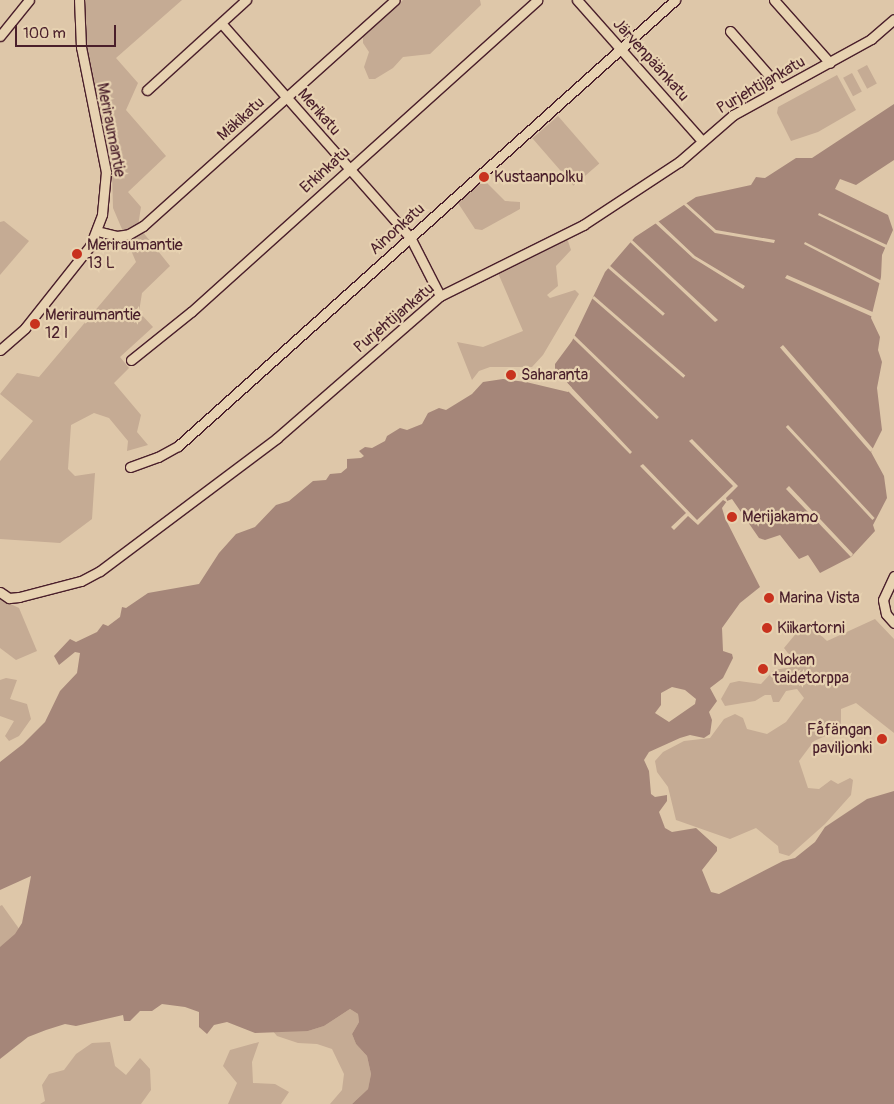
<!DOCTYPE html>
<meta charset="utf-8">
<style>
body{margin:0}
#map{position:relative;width:894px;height:1104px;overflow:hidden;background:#dec7a9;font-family:Pangolin,sans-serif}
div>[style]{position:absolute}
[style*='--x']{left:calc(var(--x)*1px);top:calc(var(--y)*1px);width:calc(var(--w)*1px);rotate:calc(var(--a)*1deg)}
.green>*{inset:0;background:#c5ab94;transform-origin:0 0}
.water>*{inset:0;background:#a58679}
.pier>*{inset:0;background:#dec7a9;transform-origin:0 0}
.roads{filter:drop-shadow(1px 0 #4a1f2b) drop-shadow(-1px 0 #4a1f2b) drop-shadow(0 1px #4a1f2b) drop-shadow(0 -1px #4a1f2b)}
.minor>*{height:9px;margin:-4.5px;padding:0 4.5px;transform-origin:4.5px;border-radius:4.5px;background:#e7d2b1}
.dots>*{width:14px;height:14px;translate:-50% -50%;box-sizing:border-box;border:2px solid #e7d2b1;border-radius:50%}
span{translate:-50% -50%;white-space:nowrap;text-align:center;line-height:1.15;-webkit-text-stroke:4.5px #e7d2b1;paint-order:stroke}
.street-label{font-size:16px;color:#4a1f2b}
.poi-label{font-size:16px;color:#4a1f2b}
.left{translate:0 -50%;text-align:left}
.right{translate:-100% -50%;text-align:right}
.scale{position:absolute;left:15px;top:25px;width:101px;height:22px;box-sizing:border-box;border:2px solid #4a1f2b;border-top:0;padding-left:6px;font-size:15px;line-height:18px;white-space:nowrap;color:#4a1f2b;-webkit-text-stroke:4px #e7d2b1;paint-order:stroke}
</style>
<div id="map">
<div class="green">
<div style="clip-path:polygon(85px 0,182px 0,116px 58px,138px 83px,126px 110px,166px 156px,128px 192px,141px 207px,138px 226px,170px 266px,142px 293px,139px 312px,153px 327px,120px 357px,129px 368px,114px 383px,141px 415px,137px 432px,148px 445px,127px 451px,128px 441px,109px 418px,94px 413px,71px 425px,68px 469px,75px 476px,95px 473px,92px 519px,60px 543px,0 539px,0 461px,33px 421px,0 394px,17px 373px,39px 377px,136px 262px,113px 208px,112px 172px,86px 45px)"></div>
<div style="clip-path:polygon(403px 0,480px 0,481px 5px,430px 54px,403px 57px,393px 68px,375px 79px,369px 79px,364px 67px,369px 52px,363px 43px,363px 37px)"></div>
<div style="left:867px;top:65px;width:21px;height:11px;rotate:62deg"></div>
<div style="left:852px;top:73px;width:21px;height:10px;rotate:62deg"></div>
<div style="clip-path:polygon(837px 75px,856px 110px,818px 132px,791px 141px,777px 113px,778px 107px)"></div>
<div style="left:558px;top:116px;width:63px;height:34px;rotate:49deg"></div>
<div style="clip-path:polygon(487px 183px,505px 201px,520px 202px,520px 209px,482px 230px,475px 229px,458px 203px,480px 184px)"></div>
<div style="clip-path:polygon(4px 221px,29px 241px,0 275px,0 222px)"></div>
<div style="clip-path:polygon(567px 238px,571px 250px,556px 266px,558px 286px,547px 295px,550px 298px,575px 290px,579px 294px,543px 355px,532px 367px,490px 367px,479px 371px,472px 380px,457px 342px,483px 347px,523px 331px,498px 273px)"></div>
<div style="clip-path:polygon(0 599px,19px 608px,37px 651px,16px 660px,0 648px)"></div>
<div style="clip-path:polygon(875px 619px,894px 639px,894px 733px,856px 703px,841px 709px,841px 729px,814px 741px,799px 761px,808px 788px,819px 789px,831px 780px,838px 784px,850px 778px,853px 780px,851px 795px,825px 824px,789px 856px,779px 853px,778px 846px,756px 828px,730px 839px,676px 820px,668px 787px,657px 772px,655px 761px,663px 752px,684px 741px,710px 738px,724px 719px,735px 714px,743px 718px,747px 729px,767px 734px,786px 722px,804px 698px,797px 689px,786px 691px,779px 702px,773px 702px,771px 695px,765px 695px,755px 701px,725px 706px,721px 699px,730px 683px,739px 681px,761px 684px,774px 670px,792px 667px,794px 661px,784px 648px,803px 625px,811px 626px,827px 641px)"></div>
<div style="clip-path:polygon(6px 678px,17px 680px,10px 699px,27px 704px,31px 719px,19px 736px,9px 741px,5px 736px,14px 721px,0 716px,0 680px)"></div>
<div style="clip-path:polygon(2px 905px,30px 944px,0 964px,0 906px)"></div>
<div style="clip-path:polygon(350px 1009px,358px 1014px,359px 1022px,352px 1034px,356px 1044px,367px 1056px,371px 1074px,368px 1089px,352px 1104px,330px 1104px,342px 1090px,344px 1074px,332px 1049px,317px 1044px,298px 1043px,277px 1036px,272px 1030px,308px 1031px,324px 1026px)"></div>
<div style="clip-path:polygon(110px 1042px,115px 1066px,126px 1075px,140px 1058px,150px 1069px,151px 1090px,141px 1104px,40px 1104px,45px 1101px,42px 1085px,49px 1074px,64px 1070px,76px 1054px,92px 1043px)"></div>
<div style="clip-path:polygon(259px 1042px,252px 1062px,253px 1083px,275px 1084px,289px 1092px,281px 1104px,228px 1104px,237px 1083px,223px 1066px,230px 1050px)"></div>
</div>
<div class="water">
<div style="clip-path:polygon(evenodd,894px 104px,894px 160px,856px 185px,840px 179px,835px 189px,888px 215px,893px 230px,882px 255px,881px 277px,871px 318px,880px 337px,878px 350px,882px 362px,877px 388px,882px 430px,871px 452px,884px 476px,887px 498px,873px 525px,875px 531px,851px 557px,820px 573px,808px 555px,799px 559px,780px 535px,765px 540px,759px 538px,732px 499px,727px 501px,722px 508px,725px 518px,760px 587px,740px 603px,722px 628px,723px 651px,732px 654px,733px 658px,723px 678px,710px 688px,717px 701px,709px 712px,712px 720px,710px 734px,704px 738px,690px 735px,680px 738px,649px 752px,644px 760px,649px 771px,651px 794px,655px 797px,667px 795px,667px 801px,659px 812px,665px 828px,672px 832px,696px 828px,717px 847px,717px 851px,702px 870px,711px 892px,719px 894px,783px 861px,795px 858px,815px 842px,825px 827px,867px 799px,894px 791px,894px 1104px,352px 1104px,368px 1089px,371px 1074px,367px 1056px,356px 1044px,352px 1034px,359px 1022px,358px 1014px,350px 1009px,324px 1026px,308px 1031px,255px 1033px,227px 1022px,214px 1025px,207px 1034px,199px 1027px,199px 1012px,185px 1007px,162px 1004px,152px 1011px,140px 1011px,130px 1021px,124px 1021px,123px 1015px,76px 1026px,65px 1024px,46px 1030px,28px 1037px,0 1059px,0 947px,15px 934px,22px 923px,31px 876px,0 890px,0 762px,23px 744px,45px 722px,60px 691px,77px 673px,80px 653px,75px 652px,59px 665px,54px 656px,70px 639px,76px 642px,97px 632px,103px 624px,108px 626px,120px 617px,122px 607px,126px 608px,148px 593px,199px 584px,219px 553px,236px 534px,255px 527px,276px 505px,289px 501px,313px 481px,326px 480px,330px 474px,341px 473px,347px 468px,347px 459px,361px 458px,364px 456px,359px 451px,365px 447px,372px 448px,385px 441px,387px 436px,400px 428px,407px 430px,422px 424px,428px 413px,439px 408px,446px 410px,472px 394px,483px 382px,503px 379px,526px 382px,568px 392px,572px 388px,555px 370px,555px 364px,572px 341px,605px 272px,635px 237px,696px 197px,751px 185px,756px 177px,765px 178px,796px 158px,812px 158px,894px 104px,672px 687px,685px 690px,696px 699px,695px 704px,669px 722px,655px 713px,661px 705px,661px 693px,672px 687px)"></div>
</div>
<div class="pier">
<div style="clip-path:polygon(685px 202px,716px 230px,775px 240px,774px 243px,715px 233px,683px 204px)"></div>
<div style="clip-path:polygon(819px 213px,889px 246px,888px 249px,818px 215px)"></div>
<div style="clip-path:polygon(657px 220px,695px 256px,745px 286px,743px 289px,693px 258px,654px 222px)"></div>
<div style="clip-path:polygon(631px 239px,718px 320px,715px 322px,629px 241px)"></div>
<div style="clip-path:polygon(805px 242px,882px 281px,881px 284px,804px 244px)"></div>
<div style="left:609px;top:265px;width:74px;height:3px;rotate:41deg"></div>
<div style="clip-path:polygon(787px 275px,875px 313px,873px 317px,785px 278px)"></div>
<div style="left:594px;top:296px;width:121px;height:3px;rotate:41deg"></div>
<div style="left:574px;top:335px;width:118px;height:3px;rotate:44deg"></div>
<div style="left:783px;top:345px;width:138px;height:4px;rotate:49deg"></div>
<div style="clip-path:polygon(555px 370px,632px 452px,630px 454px,567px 390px,569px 388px)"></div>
<div style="left:788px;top:425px;width:127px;height:3px;rotate:47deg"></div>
<div style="clip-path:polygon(692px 439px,738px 486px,726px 498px,728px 503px,723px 500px,698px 525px,688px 516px,674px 530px,671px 527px,686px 513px,640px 466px,643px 464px,697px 520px,733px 486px,689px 441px)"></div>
<div style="clip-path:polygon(789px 486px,853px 554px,851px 557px,786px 489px)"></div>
</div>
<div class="roads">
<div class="minor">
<div style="--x:577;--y:0;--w:188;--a:48.4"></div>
<div style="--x:774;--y:0;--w:84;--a:48.4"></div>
<div style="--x:222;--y:24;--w:284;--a:48.6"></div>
<div style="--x:410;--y:237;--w:66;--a:63"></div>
<div style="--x:730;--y:31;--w:76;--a:48.7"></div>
<div style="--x:0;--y:36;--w:46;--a:-51.1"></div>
<div style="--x:147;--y:90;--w:134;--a:-42.3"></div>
<div style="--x:97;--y:231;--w:21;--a:14"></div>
<div style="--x:117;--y:236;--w:12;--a:-9"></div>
<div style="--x:129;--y:234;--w:16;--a:-30"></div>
<div style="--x:143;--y:226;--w:338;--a:-41.9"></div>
<div style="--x:0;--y:350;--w:33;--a:-41"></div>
<div style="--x:25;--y:328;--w:105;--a:-51.6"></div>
<div style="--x:90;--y:246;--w:34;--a:-69"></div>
<div style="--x:102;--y:214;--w:42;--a:-84.6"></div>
<div style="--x:106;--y:172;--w:127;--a:-101.3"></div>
<div style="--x:81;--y:47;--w:47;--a:-92.4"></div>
<div style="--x:131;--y:360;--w:77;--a:-38.7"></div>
<div style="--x:191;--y:312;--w:466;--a:-42"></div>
<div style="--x:130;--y:467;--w:30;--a:-20"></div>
<div style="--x:158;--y:457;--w:23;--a:-29"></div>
<div style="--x:178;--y:446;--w:668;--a:-41.9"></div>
<div style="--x:894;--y:576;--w:26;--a:115"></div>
<div style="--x:883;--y:600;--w:14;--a:78"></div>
<div style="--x:886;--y:614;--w:12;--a:48"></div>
<div style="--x:0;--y:592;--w:11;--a:34"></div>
<div style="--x:9;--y:598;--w:10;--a:-6"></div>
<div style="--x:19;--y:597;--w:64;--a:-14.5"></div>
<div style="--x:81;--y:581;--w:21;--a:-28"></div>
<div style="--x:100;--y:571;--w:221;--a:-36.9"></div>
<div style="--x:277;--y:438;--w:216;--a:-41.1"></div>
<div style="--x:440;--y:296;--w:160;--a:-26.4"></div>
<div style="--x:583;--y:225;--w:115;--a:-33.3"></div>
<div style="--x:679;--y:162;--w:72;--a:-41"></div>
<div style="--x:733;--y:115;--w:158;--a:-28.8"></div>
<div style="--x:871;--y:39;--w:30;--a:-41"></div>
</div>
</div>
<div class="dots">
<div style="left:484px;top:177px;background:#c8321e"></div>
<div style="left:77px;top:254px;background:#c8321e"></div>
<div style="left:35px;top:324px;background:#c8321e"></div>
<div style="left:511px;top:375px;background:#c8321e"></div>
<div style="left:732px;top:517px;background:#c8321e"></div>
<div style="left:769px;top:598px;background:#c8321e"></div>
<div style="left:767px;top:628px;background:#c8321e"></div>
<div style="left:763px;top:669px;background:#c8321e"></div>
<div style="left:882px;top:739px;background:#c8321e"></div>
</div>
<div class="street-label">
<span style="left:651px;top:60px;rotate:48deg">Järvenpäänkatu</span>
<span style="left:761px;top:85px;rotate:-30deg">Purjehtijankatu</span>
<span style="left:319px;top:112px;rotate:49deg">Merikatu</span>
<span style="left:241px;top:119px;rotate:-42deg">Mäkikatu</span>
<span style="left:111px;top:130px;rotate:79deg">Meriraumantie</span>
<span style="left:325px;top:170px;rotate:-42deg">Erkinkatu</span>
<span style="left:397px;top:229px;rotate:-42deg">Ainonkatu</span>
<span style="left:394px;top:318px;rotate:-40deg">Purjehtijankatu</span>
</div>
<div class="poi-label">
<span class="left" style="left:494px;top:177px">Kustaanpolku</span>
<span class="left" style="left:87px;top:254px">Meriraumantie<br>13 L</span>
<span class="left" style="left:45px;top:324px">Meriraumantie<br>12 I</span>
<span class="left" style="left:521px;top:375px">Saharanta</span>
<span class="left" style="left:742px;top:517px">Merijakamo</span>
<span class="left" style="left:779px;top:598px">Marina Vista</span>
<span class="left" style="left:777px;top:628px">Kiikartorni</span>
<span class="left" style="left:773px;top:669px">Nokan<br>taidetorppa</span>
<span class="right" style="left:872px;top:739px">Fåfängan<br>paviljonki</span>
</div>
<div class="scale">100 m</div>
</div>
